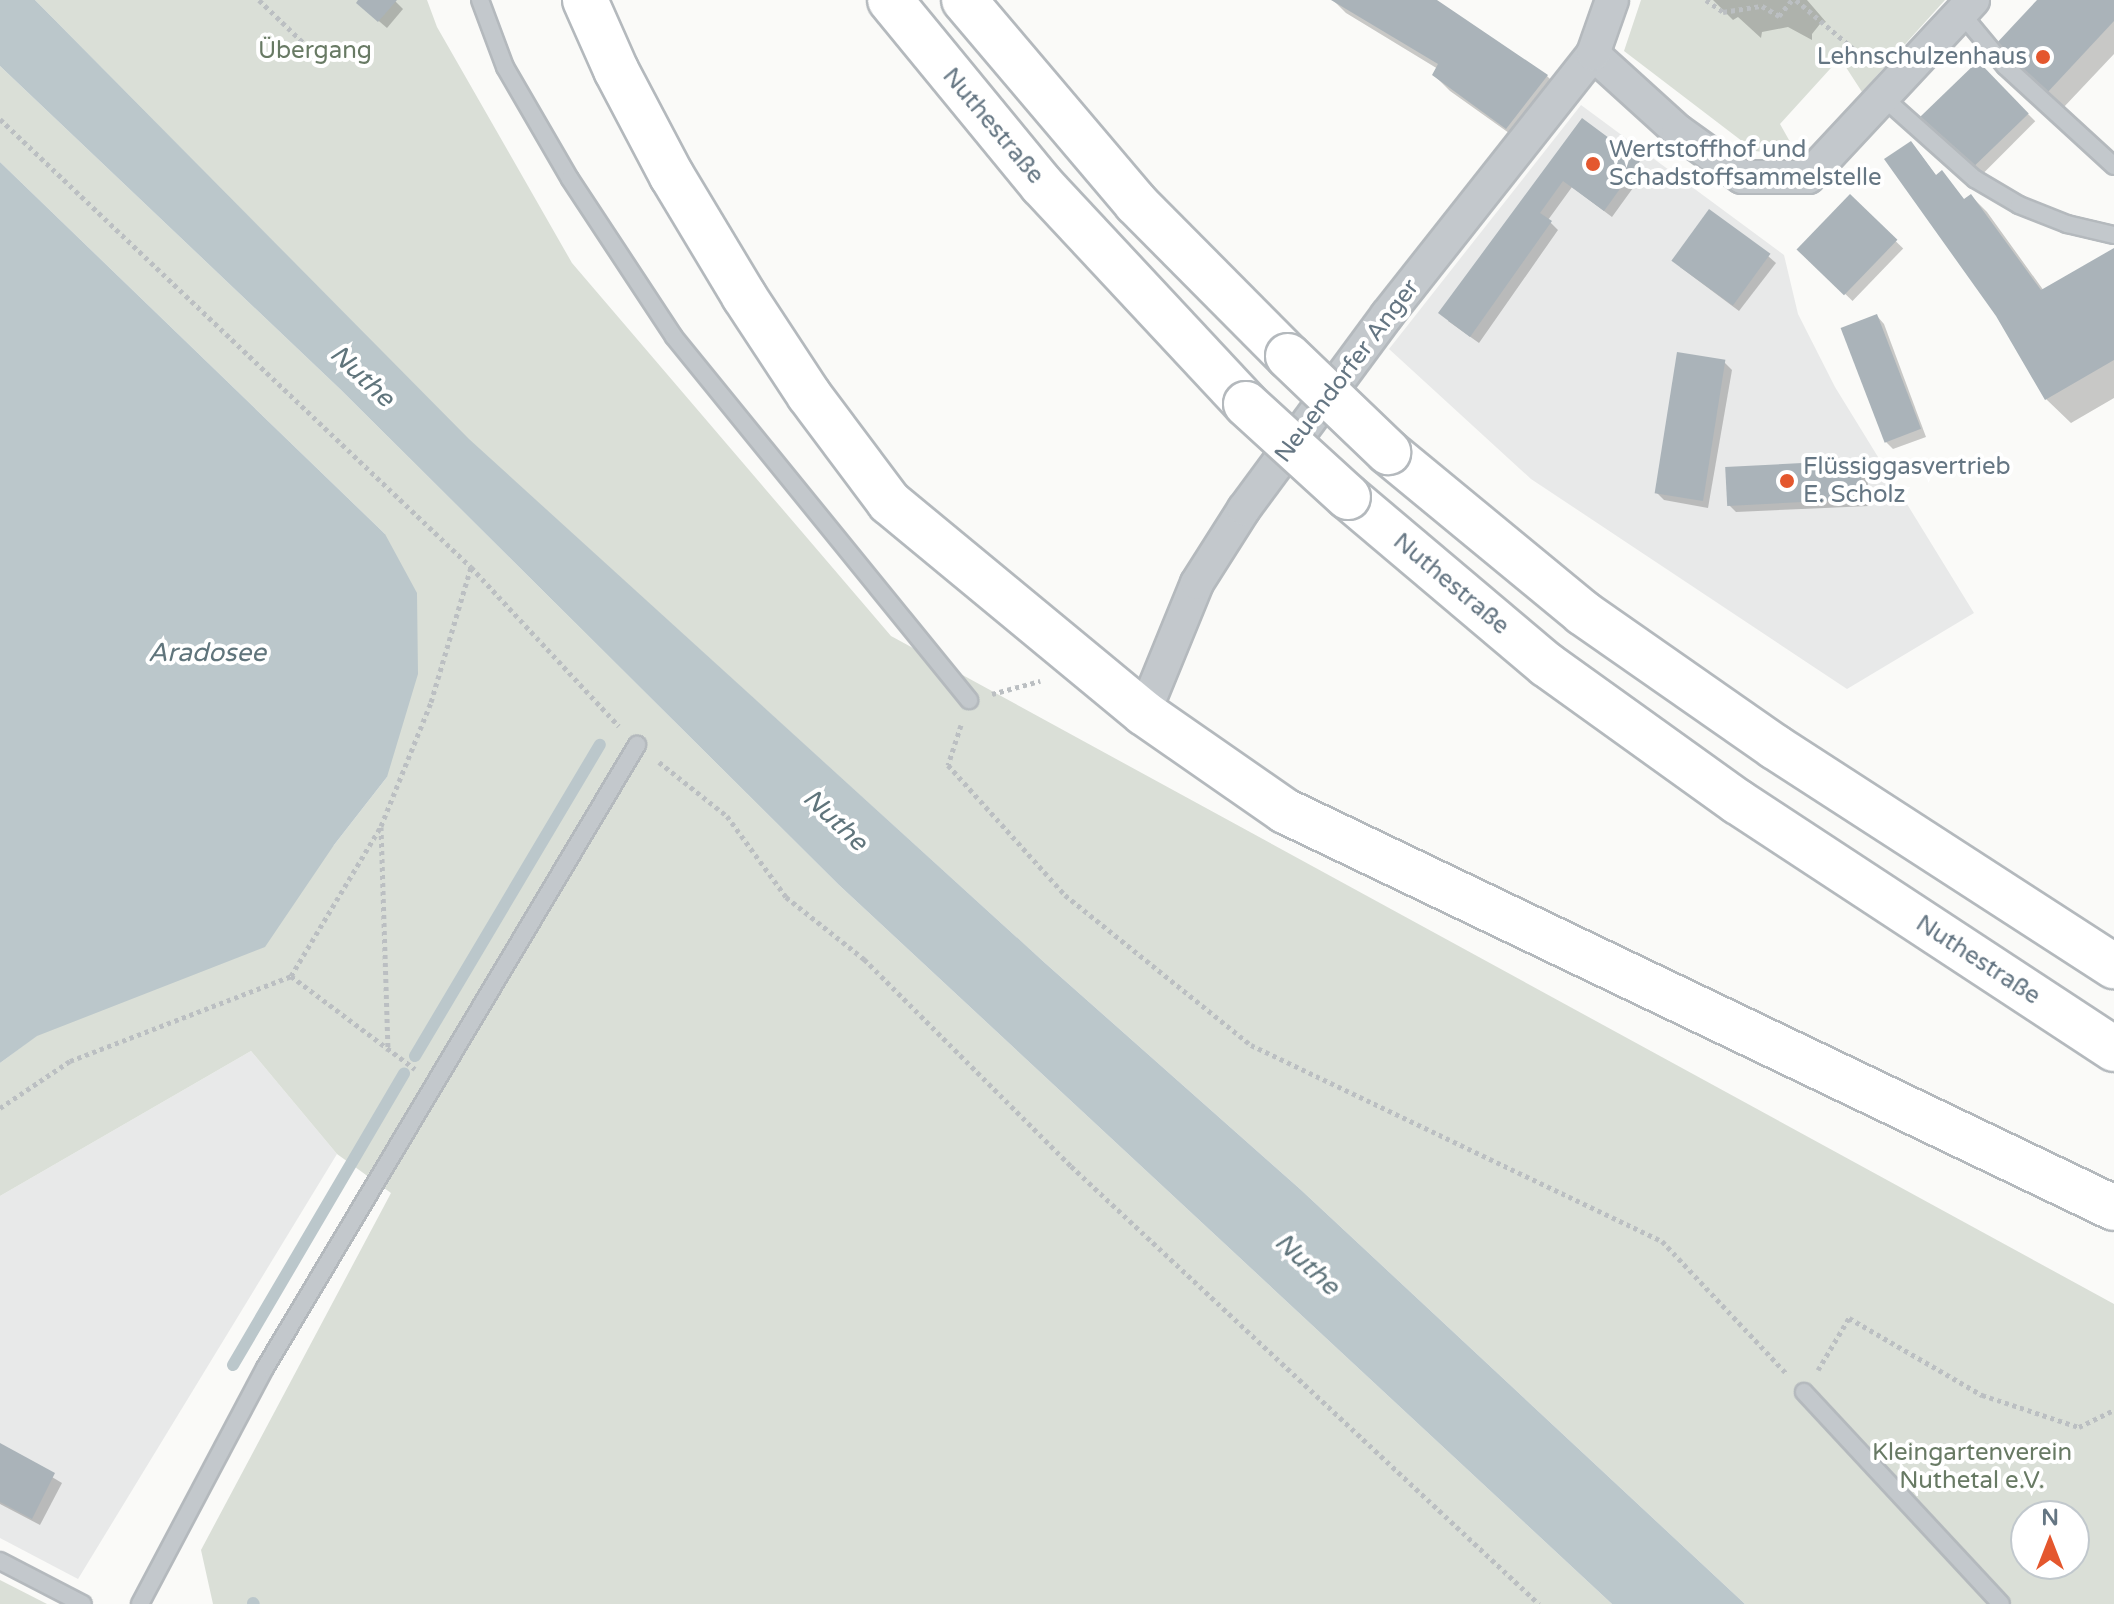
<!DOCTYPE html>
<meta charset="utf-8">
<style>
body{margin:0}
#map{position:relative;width:2114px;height:1604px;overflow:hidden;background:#fafaf8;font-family:"Varela Round",sans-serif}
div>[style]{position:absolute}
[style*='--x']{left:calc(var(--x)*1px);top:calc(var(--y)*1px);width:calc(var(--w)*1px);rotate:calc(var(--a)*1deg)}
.built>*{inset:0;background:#e8e9e9}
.green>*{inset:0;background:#dadfd7}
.water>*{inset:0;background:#bbc7cb}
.shadow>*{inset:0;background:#0003;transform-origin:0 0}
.stream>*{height:12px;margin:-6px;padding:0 6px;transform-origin:6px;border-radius:6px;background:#bbc7cb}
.building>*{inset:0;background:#aab3b9;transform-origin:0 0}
.path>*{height:5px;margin-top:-2.5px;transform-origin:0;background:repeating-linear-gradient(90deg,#bbbfc2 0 4px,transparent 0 8px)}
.roads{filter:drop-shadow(2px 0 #b4b9bd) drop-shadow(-2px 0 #b4b9bd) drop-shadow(0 2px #b4b9bd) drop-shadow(0 -2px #b4b9bd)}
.service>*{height:16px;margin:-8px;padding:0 8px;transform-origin:8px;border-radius:8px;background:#c3c8cc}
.minor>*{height:32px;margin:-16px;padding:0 16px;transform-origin:16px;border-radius:16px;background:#c3c8cc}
.trunk>*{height:44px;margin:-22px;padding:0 22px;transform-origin:22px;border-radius:22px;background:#fff}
.bridges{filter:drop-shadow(2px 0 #b4b9bd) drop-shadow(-2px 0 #b4b9bd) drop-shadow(0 2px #b4b9bd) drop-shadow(0 -2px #b4b9bd)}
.trunk-bridge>*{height:44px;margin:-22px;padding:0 22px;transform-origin:22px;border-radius:22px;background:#fff}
.dots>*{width:22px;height:22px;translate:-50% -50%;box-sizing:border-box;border:4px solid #fff;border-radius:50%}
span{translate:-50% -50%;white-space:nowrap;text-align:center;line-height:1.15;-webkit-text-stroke:8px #fff;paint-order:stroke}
.park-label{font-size:24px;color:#687a64}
.poi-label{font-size:24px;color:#657683}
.right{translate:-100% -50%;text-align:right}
.left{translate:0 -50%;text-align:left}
.street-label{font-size:24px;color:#657683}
.water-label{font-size:26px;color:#60757c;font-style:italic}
.north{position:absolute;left:2010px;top:1500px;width:80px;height:80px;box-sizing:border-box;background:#fff;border:2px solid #c1c8cd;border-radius:50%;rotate:0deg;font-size:22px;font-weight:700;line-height:32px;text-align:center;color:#657683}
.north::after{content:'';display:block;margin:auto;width:28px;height:36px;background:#e4572e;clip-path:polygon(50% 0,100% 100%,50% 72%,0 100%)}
</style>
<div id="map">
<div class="built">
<div style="clip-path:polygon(1581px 105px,1784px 255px,1798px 314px,1835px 387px,1974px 613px,1847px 689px,1531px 479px,1389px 349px)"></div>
<div style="clip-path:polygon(251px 1051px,337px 1154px,78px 1579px,0 1538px,0 1196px)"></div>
</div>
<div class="green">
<div style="clip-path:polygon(evenodd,35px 0,427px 0,437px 27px,572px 263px,891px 636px,2114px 1304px,2114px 1604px,1745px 1604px,1300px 1189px,1045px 963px,468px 439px,35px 0,2026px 1516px,2074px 1516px,2074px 1564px,2026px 1564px,2026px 1516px)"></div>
<div style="clip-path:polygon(1641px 0,1945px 0,1862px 92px,1840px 58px,1780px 124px,1798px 156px,1755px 151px,1624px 51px)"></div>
<div style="clip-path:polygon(0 66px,340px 389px,839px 885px,1612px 1604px,213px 1604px,201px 1550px,391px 1193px,337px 1154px,251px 1051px,0 1196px,0 1063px,36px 1036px,334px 845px,387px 777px,385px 534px,0 162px)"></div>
<div style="clip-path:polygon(0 1580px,47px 1604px,0 1604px)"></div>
</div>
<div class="water">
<div style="clip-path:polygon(0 0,35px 0,469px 439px,1045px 963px,1300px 1189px,1745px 1604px,1612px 1604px,839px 885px,340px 389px,0 66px)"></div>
<div style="clip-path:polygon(0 162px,385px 534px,417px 593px,418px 674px,387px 777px,334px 845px,265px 947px,37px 1036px,0 1063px)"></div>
</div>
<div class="shadow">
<div style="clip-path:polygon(361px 0,394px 0,403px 9px,387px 28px,366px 10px)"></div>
<div style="clip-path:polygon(1333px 0,1433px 0,1547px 76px,1563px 92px,1523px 143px,1450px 91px,1434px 75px,1438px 69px,1346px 13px)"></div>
<div style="clip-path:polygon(1713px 0,1807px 0,1826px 22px,1820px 24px,1812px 34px,1812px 40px,1788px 27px,1762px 32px,1761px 38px,1738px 17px,1733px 20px)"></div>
<div style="clip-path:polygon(2039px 0,2114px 0,2114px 54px,2063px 108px,2013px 62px)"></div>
<div style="left:1978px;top:64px;width:81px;height:77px;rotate:45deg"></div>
<div style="clip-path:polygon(1583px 121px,1646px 170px,1612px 217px,1572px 187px,1548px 220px,1558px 230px,1479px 343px,1448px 321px)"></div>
<div style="clip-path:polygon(1918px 151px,1937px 177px,1942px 172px,1965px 201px,1971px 196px,1987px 212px,2044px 291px,2114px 250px,2114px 398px,2071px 423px,2046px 399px)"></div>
<div style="left:1850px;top:197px;width:74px;height:73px;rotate:44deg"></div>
<div style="clip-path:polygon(1768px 256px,1776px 263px,1739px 311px,1680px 267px)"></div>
<div style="clip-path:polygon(1877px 316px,1884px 324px,1926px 437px,1893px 449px,1885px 441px)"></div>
<div style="clip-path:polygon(1724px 362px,1732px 370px,1708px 508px,1664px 500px,1656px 492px)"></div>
<div style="clip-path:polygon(1860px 462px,1867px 470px,1869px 506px,1736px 512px,1729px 505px)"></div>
<div style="clip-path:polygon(0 1446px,62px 1483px,40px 1525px,0 1504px)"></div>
</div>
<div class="stream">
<div style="--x:415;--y:1056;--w:362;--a:-59.3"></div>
<div style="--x:233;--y:1365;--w:338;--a:-59.6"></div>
<div style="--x:253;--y:1603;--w:1;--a:45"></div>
</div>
<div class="building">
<div style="clip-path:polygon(358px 0,397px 0,378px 22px,356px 3px)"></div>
<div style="clip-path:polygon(1331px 0,1437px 0,1548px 75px,1506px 129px,1432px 75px,1438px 64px)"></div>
<div style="clip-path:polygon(2037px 0,2114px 0,2114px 21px,2046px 94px,1994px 46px)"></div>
<div style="left:1978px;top:61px;width:73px;height:81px;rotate:46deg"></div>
<div style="clip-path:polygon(1582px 118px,1640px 161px,1604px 211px,1563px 181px,1540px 213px,1552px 221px,1470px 337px,1438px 313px)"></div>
<div style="clip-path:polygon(1911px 141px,1936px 175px,1942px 170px,1964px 199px,1971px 194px,2041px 290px,2114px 248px,2114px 360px,2045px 400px,1996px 316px,1884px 159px)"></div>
<div style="left:1850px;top:194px;width:66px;height:77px;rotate:44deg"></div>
<div style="left:1709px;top:209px;width:76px;height:64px;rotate:36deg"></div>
<div style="left:1877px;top:314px;width:123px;height:39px;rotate:69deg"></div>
<div style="left:1677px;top:352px;width:49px;height:143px;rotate:9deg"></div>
<div style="left:1860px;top:460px;width:39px;height:135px;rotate:87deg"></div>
<div style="clip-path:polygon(0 1443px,55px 1473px,32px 1519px,0 1502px)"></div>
</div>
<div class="path">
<div style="--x:259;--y:0;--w:71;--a:43.9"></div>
<div style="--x:1706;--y:0;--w:21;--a:35"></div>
<div style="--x:1723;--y:12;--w:39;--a:-9"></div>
<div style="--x:1762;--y:6;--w:20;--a:30"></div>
<div style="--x:1779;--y:16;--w:21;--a:-51"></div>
<div style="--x:1796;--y:0;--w:94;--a:40.3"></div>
<div style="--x:0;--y:119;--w:650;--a:43.57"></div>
<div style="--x:471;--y:567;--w:217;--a:47.1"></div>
<div style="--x:992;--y:694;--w:50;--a:-15.2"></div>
<div style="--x:961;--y:725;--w:42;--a:108"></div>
<div style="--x:948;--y:765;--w:175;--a:48"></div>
<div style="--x:1065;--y:895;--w:239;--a:38.9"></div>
<div style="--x:1251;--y:1045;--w:455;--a:25.5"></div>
<div style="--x:1662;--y:1241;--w:183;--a:46.8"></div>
<div style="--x:659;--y:762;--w:87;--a:38.5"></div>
<div style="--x:727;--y:816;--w:100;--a:53.9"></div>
<div style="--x:786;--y:897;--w:100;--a:38.5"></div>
<div style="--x:864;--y:959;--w:293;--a:45"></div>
<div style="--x:1071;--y:1166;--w:641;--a:43.1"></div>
<div style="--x:381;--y:827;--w:224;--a:88.2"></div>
<div style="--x:291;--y:976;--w:155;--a:36.9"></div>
<div style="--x:0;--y:1108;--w:84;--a:-33.9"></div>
<div style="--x:70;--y:1061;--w:237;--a:-21"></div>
<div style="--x:291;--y:976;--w:175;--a:-59"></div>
<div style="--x:381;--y:826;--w:134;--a:-68"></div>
<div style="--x:431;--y:702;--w:141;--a:-73.5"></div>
<div style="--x:1818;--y:1370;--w:61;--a:-59.2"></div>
<div style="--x:1849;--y:1318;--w:154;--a:30.1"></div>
<div style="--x:1982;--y:1395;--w:102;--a:18.3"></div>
<div style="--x:2079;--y:1427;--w:39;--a:-26"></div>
</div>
<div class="roads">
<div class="service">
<div style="--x:480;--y:0;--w:72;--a:69.5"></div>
<div style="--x:505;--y:67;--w:129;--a:59.9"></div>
<div style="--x:570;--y:179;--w:189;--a:56.6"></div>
<div style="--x:674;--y:337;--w:468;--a:50.9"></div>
<div style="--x:1961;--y:13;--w:69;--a:50.3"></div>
<div style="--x:2005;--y:66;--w:148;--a:42.5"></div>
<div style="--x:1884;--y:98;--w:122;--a:41.7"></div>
<div style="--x:1975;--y:179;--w:51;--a:30.6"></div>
<div style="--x:2019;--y:205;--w:52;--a:21.6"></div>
<div style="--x:2067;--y:224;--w:48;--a:13.2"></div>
<div style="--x:1804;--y:1392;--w:289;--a:47.1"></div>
<div style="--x:0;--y:1561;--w:93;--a:27.4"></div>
<div style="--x:140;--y:1604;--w:267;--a:-62.1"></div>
<div style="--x:265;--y:1368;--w:726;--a:-59.16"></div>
</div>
<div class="minor">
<div style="--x:1593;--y:54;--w:115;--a:42.2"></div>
<div style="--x:1678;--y:131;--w:79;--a:35.7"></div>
<div style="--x:1742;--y:177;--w:66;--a:0"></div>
<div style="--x:1808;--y:177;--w:242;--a:-47"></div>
<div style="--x:1144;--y:713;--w:140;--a:-67.8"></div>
<div style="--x:1197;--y:583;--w:88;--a:-57.6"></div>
<div style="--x:1244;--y:509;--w:241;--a:-53.6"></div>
<div style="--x:1387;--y:315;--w:333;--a:-51.7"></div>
<div style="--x:1593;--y:54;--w:57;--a:-70.6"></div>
</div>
<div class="trunk">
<div style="--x:585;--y:0;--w:77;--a:66.1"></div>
<div style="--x:616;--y:70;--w:120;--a:62.2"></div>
<div style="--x:672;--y:176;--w:140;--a:59"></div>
<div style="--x:744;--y:296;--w:118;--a:56.7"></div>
<div style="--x:809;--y:395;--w:134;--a:53.2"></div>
<div style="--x:889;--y:502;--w:331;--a:39.6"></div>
<div style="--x:1144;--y:713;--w:172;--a:34.8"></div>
<div style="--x:1285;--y:811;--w:919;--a:25.59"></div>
<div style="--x:890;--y:0;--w:239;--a:50.6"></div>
<div style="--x:1042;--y:185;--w:299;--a:47"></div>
<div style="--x:964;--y:0;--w:266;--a:49.7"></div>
<div style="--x:1136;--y:203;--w:216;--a:45.2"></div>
<div style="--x:1388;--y:452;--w:253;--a:39.5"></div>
<div style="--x:1583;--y:613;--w:234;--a:34.9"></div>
<div style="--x:1775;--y:747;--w:404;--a:32.9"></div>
<div style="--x:1348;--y:497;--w:260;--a:40.2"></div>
<div style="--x:1547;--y:665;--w:235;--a:35.7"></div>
<div style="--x:1738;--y:802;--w:450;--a:33.3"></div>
</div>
</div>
<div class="bridges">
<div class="trunk-bridge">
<div style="--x:1288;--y:356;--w:139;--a:43.8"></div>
<div style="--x:1246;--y:404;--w:138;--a:42.4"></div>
</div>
</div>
<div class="dots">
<div style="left:2043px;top:57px;background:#e4572e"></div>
<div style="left:1593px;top:164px;background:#e4572e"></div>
<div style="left:1787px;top:481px;background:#e4572e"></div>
</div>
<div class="park-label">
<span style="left:315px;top:51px">Übergang</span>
<span style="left:1972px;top:1467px">Kleingartenverein<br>Nuthetal e.V.</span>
</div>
<div class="poi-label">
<span class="right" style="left:2027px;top:57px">Lehnschulzenhaus</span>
<span class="left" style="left:1609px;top:164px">Wertstoffhof und<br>Schadstoffsammelstelle</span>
<span class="left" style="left:1803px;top:481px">Flüssiggasvertrieb<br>E. Scholz</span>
</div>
<div class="street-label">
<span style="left:993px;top:126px;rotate:50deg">Nuthestraße</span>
<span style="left:1347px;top:371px;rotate:-53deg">Neuendorfer Anger</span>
<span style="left:1451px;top:584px;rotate:40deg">Nuthestraße</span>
<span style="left:1978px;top:960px;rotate:33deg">Nuthestraße</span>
</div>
<div class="water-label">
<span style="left:362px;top:376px;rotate:43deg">Nuthe</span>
<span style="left:207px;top:653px">Aradosee</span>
<span style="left:835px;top:820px;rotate:43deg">Nuthe</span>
<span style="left:1307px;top:1264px;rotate:43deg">Nuthe</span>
</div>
<div class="north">N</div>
</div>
